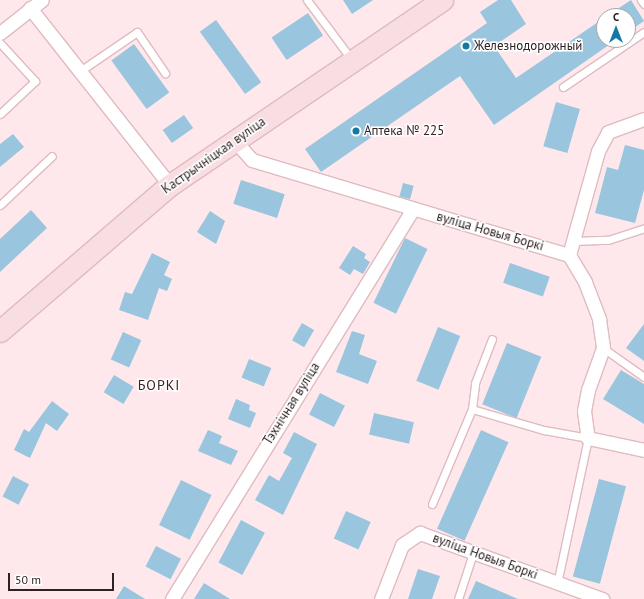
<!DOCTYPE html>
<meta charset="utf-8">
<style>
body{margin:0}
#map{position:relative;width:644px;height:599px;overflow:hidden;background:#ffe8eb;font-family:"PT Sans",sans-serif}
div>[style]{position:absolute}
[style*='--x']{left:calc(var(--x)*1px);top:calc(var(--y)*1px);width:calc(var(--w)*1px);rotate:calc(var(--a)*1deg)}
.building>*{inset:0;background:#99c5de;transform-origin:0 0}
.roads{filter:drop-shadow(1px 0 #dfbbc0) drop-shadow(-1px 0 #dfbbc0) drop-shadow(0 1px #dfbbc0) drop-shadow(0 -1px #dfbbc0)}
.lane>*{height:7px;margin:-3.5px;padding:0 3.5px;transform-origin:3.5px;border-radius:3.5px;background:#fff}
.street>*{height:13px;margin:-6.5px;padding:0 6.5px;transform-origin:6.5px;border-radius:6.5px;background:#fff}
.primary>*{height:21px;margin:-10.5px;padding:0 10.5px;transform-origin:10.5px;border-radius:10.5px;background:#f8dee2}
.dots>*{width:11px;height:11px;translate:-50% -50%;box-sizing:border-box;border:2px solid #fff;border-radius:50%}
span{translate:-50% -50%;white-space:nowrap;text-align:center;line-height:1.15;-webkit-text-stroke:3px #fff;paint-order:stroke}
.poi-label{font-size:13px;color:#2e2123}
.left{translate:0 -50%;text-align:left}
.street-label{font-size:13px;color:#2e2123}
.neighbourhood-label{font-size:14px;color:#3b2025;letter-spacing:1px}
.north{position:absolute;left:596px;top:8px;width:40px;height:40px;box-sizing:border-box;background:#fff;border:1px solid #aba6a7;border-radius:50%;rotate:0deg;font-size:11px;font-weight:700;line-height:16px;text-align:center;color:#2e2123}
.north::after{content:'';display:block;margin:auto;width:14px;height:18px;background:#1279a4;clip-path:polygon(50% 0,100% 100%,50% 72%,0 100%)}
.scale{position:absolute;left:8px;top:573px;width:106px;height:18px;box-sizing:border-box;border:2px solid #2e2123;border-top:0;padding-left:5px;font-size:12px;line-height:14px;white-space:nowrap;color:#2e2123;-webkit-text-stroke:3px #fff;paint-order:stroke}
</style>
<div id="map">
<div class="building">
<div style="clip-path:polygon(343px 0,373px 0,352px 14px)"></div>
<div style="clip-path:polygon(498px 0,511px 0,526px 24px,494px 46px,516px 78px,604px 18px,604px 40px,616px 40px,494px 125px,460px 76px,321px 172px,305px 149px,487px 23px,480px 12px)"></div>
<div style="clip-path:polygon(631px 0,644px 21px,628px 32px,628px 16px,607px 16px)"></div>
<div style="left:308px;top:13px;width:27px;height:44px;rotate:56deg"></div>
<div style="left:216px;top:20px;width:77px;height:20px;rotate:54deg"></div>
<div style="left:134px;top:44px;width:60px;height:28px;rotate:54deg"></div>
<div style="left:556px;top:102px;width:25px;height:46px;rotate:16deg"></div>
<div style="left:184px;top:115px;width:16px;height:26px;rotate:55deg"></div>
<div style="clip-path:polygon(13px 134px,24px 147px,0 167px,0 144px)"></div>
<div style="clip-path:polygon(625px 145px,644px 150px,644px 190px,635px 223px,595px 213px,607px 167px,618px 170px)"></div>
<div style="left:241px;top:180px;width:46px;height:25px;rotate:18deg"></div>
<div style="left:403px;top:183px;width:11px;height:14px;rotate:15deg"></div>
<div style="clip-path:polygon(31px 210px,47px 228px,0 272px,0 239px)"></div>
<div style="clip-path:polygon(210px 211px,225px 221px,216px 244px,197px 232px)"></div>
<div style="left:405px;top:238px;width:25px;height:72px;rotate:26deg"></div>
<div style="clip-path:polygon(353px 246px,366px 254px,364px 258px,370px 262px,363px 274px,354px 269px,350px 275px,339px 268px)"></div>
<div style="clip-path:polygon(152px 253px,170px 262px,164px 275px,172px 279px,167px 291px,159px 288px,148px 320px,119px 310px,125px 292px,132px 294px)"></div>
<div style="left:510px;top:263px;width:42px;height:21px;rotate:19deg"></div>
<div style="left:302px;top:323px;width:14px;height:20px;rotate:30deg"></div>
<div style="clip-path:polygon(644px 324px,644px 361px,626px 348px)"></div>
<div style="left:438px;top:327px;width:24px;height:58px;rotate:22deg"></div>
<div style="clip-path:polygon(352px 331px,365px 335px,359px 354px,377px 361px,368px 384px,336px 372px)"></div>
<div style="left:123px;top:332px;width:20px;height:30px;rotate:24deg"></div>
<div style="left:507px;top:343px;width:37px;height:66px;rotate:22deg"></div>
<div style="left:249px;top:359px;width:24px;height:20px;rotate:22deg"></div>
<div style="clip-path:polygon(621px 370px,644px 384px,644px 424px,603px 399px)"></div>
<div style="left:114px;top:375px;width:23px;height:20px;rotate:31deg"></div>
<div style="left:320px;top:393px;width:28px;height:24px;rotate:27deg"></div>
<div style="clip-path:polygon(236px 399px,250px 405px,249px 410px,256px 413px,250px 428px,228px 419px)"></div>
<div style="clip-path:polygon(52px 401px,69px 414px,57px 431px,46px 423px,30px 458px,14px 450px,24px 429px,29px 432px)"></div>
<div style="left:374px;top:413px;width:41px;height:22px;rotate:13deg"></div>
<div style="clip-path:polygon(208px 430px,222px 436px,219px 443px,238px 451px,231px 465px,198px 451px)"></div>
<div style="left:481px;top:430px;width:30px;height:108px;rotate:24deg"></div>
<div style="clip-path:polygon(294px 432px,317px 444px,283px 515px,255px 500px,269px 475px,279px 481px,292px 458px,283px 453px)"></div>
<div style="left:13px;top:476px;width:18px;height:23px;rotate:27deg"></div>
<div style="left:599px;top:479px;width:28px;height:101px;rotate:15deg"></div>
<div style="left:181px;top:480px;width:34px;height:50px;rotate:26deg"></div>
<div style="left:346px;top:511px;width:27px;height:30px;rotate:24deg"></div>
<div style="left:241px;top:520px;width:27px;height:48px;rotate:28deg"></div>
<div style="left:156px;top:546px;width:28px;height:23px;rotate:27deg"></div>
<div style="clip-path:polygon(418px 569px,440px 576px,432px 599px,408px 599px)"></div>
<div style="clip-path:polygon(476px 581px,518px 599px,468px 599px)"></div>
<div style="clip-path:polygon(204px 583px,230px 599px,194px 599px)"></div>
<div style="clip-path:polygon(124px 586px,145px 599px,116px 599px)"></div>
</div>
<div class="roads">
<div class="lane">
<div style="--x:307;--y:0;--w:75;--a:53.1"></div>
<div style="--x:641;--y:0;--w:5;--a:53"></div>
<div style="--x:0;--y:43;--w:52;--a:47.4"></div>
<div style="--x:35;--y:81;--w:48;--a:136.7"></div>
<div style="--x:80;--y:71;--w:69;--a:-34.4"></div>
<div style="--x:137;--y:32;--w:50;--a:55.7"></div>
<div style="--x:563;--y:87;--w:98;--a:-34.2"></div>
<div style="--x:0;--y:205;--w:71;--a:-43.3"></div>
<div style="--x:572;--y:241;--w:36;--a:-2"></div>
<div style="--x:608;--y:240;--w:38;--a:-18"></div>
<div style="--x:603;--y:348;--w:50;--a:35.3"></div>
<div style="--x:472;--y:409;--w:75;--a:16.3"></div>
<div style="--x:544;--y:430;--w:45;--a:10.3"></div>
<div style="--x:588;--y:438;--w:149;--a:102"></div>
<div style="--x:432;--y:504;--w:103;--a:-67.2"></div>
<div style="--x:472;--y:409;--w:26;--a:-83"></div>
<div style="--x:475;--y:383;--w:47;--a:-68.9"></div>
<div style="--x:458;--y:599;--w:48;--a:-71.9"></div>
</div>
<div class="street">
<div style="--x:30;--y:8;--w:226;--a:51.7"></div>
<div style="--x:0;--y:33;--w:53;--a:-38.2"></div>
<div style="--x:234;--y:140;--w:27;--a:48"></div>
<div style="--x:252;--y:160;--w:331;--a:16.7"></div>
<div style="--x:569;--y:255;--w:31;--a:59"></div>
<div style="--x:585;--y:282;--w:40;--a:69"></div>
<div style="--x:599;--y:319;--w:29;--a:82"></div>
<div style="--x:603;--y:348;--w:45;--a:109.7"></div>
<div style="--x:588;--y:390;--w:21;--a:101"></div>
<div style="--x:584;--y:411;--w:27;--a:82"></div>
<div style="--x:588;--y:438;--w:57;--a:12.1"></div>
<div style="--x:569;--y:255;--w:108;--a:-74.4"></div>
<div style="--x:598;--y:151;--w:21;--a:-62"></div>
<div style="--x:608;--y:132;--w:38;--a:-20"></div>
<div style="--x:172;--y:599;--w:458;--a:-58.3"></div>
<div style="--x:381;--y:599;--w:58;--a:-68.7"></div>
<div style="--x:402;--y:545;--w:22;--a:-34"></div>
<div style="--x:420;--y:533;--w:194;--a:19.9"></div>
</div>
<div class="primary">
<div style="--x:0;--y:331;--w:224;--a:-40.7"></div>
<div style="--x:170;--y:185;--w:329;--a:-34.2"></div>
</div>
</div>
<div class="dots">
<div style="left:466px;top:46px;background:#1279a4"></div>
<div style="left:356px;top:131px;background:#1279a4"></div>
</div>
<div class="poi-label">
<span class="left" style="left:474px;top:46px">Железнодорожный</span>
<span class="left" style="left:364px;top:131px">Аптека № 225</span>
</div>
<div class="street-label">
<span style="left:214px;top:156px;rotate:-35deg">Кастрычніцкая вуліца</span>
<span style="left:490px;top:232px;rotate:16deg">вуліца Новыя Боркі</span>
<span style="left:292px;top:404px;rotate:-58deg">Тэхнічная вуліца</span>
<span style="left:485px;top:557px;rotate:20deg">вуліца Новыя Боркі</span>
</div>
<div class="neighbourhood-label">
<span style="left:159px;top:385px">БОРКІ</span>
</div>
<div class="north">С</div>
<div class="scale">50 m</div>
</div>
